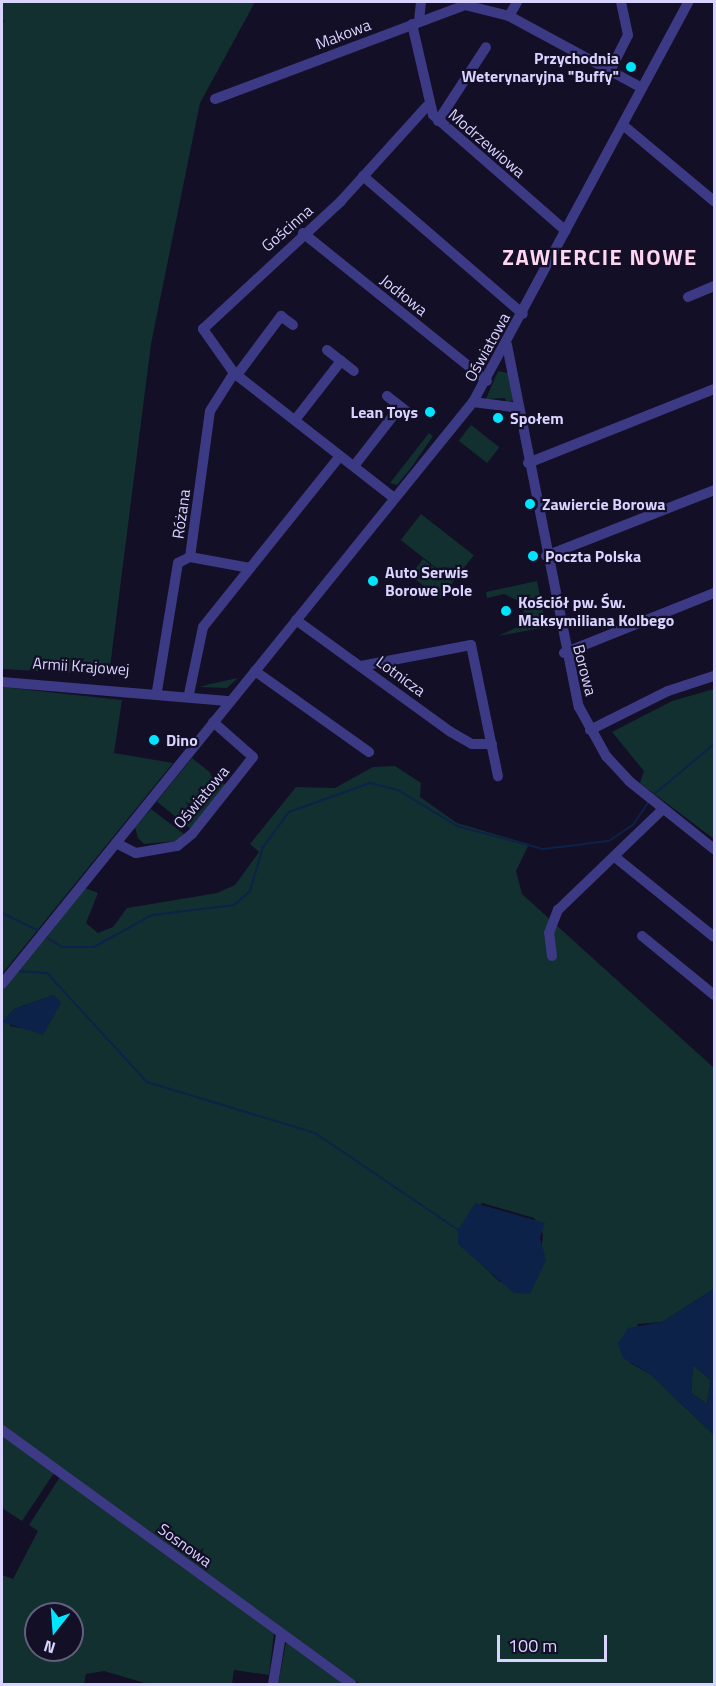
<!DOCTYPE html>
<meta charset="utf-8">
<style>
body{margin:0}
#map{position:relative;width:716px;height:1686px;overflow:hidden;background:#130f26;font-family:"Titillium Web",sans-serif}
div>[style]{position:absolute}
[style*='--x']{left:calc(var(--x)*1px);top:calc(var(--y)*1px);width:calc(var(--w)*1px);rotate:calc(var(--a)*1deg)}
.green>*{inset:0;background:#12302f;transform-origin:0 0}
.water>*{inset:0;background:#0c2248}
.stream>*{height:2px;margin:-1px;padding:0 1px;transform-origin:1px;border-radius:1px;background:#0c2248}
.minor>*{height:10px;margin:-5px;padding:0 5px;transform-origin:5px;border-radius:5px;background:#3d3a85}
.dots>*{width:16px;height:16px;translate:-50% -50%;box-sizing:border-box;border:3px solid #130f26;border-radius:50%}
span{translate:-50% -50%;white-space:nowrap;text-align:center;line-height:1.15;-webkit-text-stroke:4.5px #130f26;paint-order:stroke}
.street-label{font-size:16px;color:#d9d4ff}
.poi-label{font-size:16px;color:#d9d4ff;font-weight:700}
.right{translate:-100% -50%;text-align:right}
.left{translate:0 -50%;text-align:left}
.district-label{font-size:22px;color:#ffd6f0;font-weight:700;letter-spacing:1.5px}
.frame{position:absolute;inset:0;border:3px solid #d9d4ff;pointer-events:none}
.north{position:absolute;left:24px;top:1602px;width:60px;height:60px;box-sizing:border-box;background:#130f26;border:2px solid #625e7d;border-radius:50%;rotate:197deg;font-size:16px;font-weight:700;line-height:24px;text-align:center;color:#d9d4ff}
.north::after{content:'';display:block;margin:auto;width:21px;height:27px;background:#00e5ff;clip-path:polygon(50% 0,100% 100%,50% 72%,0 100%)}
.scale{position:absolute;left:497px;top:1635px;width:110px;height:27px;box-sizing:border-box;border:3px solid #d9d4ff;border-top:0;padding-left:8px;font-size:18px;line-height:21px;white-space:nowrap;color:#d9d4ff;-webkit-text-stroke:4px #130f26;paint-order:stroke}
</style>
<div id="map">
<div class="green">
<div style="clip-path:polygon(2px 2px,255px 2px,200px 103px,151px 344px,109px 675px,2px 669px)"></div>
<div style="clip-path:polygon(498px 371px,508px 373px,513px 400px,507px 404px,505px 398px,486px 399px)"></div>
<div style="left:471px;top:425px;width:36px;height:20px;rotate:38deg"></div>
<div style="clip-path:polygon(429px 433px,433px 436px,411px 468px,397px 485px,390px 483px)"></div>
<div style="left:421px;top:514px;width:67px;height:33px;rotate:38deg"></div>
<div style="left:423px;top:559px;width:38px;height:21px;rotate:37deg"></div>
<div style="clip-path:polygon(537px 581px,541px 601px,525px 604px,504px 594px,487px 598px,486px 592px)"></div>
<div style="clip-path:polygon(542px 605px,546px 627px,498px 636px,518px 627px,525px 608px)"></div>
<div style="clip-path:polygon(238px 678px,227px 688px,200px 687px,210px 684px)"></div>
<div style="clip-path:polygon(2px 687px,122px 700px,114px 753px,173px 763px,2px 974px)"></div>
<div style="clip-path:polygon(714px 689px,714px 839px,640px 783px,644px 771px,612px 732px,672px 701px)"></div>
<div style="left:192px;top:758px;width:45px;height:56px;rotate:39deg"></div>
<div style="clip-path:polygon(evenodd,395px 766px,421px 783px,420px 797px,457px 823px,529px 844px,516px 871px,522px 894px,714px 1068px,714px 1289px,662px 1322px,638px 1324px,630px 1363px,650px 1374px,714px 1435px,714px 1684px,360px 1684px,2px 1425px,2px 991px,85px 888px,98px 893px,86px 923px,98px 933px,113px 927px,127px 908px,217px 893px,235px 885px,259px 852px,250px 844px,296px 787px,335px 788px,373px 767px,395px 766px,54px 995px,20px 1028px,10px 1026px,14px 1009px,54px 995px,395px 766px,482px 1203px,534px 1218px,543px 1234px,538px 1278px,500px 1282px,480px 1263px,458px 1230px,482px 1203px)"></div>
<div style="clip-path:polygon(151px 809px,184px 834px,177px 841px,144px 844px,138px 838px,135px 827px)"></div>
<div style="clip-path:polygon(693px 1365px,711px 1380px,707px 1404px,691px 1393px)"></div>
<div style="clip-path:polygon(2px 1433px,54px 1473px,22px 1521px,2px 1508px)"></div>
<div style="clip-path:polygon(evenodd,60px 1477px,274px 1633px,269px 1675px,234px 1670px,232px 1684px,148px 1684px,104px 1671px,86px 1674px,84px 1684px,2px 1684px,2px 1575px,13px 1579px,38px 1531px,29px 1525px,60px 1477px,36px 1614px,72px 1614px,72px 1650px,36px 1650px,36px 1614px)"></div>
<div style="clip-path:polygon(286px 1643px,290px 1644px,347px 1684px,278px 1684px)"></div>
</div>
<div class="water">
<div style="clip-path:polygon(54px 995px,61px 1003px,43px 1035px,2px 1022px,14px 1009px)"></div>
<div style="clip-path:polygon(475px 1203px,545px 1223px,540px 1238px,546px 1260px,530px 1294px,514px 1293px,458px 1244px,458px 1230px)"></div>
<div style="clip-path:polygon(evenodd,714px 1289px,714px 1435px,650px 1374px,623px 1358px,618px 1344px,628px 1328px,662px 1322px,714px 1289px,693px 1365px,711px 1380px,707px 1404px,691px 1393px,693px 1365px)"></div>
</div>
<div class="stream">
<div style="--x:2;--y:21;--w:3;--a:0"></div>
<div style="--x:652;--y:796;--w:81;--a:-40"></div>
<div style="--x:2;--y:913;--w:41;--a:25.9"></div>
<div style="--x:46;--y:937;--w:19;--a:32"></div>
<div style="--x:62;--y:947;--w:32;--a:0"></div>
<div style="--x:94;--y:947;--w:66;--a:-28.9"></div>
<div style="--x:152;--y:915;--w:83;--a:-7"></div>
<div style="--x:234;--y:905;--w:21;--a:-41"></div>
<div style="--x:250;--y:891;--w:46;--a:-73.5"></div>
<div style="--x:263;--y:847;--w:44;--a:-53.4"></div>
<div style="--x:289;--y:812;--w:86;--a:-19.7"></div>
<div style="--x:370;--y:783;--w:29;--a:14"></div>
<div style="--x:398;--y:790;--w:69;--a:31.4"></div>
<div style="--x:457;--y:826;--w:89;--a:15"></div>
<div style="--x:543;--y:849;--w:66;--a:-6.9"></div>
<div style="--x:609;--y:841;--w:29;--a:-34"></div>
<div style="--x:633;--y:825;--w:29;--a:-56"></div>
<div style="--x:19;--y:971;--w:28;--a:4"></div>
<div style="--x:47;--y:973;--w:148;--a:47.5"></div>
<div style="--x:147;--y:1082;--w:176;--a:16.9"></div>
<div style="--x:315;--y:1133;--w:173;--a:34.1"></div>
</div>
<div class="minor">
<div style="--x:509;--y:16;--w:16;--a:-60"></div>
<div style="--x:419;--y:21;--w:19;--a:-84"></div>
<div style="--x:412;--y:24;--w:93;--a:77"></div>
<div style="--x:433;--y:115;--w:176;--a:41.1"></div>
<div style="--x:610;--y:71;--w:40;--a:-63.4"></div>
<div style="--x:628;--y:35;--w:34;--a:-102"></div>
<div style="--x:215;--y:99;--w:267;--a:-20.6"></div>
<div style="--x:465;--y:5;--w:45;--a:14"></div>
<div style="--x:509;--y:16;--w:151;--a:28.4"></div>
<div style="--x:438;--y:121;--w:88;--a:-57"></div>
<div style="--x:623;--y:125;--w:119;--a:39.9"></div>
<div style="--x:363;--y:176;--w:211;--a:40.8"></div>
<div style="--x:303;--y:233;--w:236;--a:38.8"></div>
<div style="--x:688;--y:297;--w:28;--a:-23"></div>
<div style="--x:507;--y:345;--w:369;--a:78.8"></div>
<div style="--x:579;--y:707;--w:56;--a:61.1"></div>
<div style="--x:606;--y:756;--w:34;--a:47"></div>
<div style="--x:629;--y:781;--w:109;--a:38.7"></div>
<div style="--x:327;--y:350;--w:34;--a:38"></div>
<div style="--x:237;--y:375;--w:74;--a:-53.3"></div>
<div style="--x:281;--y:316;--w:15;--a:37"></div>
<div style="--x:387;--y:396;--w:31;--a:38"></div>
<div style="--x:473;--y:402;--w:46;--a:7.4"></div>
<div style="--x:295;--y:420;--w:75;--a:-52.1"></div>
<div style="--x:528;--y:463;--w:200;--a:-21.7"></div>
<div style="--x:354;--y:466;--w:75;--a:-52.1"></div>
<div style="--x:394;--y:498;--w:203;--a:-142"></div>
<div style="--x:234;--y:373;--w:54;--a:-125.2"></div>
<div style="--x:203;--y:329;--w:188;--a:-42.8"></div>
<div style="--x:341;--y:201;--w:128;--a:-47.8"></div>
<div style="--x:546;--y:556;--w:180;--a:-21.4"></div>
<div style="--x:190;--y:557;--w:61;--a:10.4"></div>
<div style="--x:296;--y:620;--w:191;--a:35.9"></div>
<div style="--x:451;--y:732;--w:24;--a:30"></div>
<div style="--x:472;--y:744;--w:20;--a:0"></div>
<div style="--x:564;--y:653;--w:162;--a:-21.8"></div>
<div style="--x:361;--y:666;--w:112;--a:-10.8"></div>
<div style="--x:471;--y:645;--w:134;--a:78.4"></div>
<div style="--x:255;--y:671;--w:140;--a:35.4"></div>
<div style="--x:2;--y:682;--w:229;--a:4.8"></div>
<div style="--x:157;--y:691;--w:130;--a:-80.7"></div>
<div style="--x:178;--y:563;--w:13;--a:-27"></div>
<div style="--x:190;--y:557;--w:147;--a:-82.2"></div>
<div style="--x:210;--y:411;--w:45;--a:-57.7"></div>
<div style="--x:189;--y:694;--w:68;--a:-78.2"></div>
<div style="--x:203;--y:627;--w:219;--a:-51.3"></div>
<div style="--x:590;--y:730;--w:87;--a:-26.6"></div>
<div style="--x:668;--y:691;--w:48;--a:-18.1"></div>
<div style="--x:116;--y:843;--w:22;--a:27"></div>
<div style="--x:136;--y:853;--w:42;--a:-9.7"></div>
<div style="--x:177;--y:846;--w:19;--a:-39"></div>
<div style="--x:192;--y:834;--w:98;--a:-51.6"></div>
<div style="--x:253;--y:757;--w:53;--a:-138.8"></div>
<div style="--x:615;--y:857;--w:127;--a:38.9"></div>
<div style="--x:642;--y:936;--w:93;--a:39.3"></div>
<div style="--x:552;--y:956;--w:23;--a:-97"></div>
<div style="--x:549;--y:933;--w:25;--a:-69"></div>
<div style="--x:558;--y:910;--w:146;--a:-43.9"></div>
<div style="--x:2;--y:984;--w:749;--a:-51.02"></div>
<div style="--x:473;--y:402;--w:454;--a:-61.7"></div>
<div style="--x:2;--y:1430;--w:432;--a:36"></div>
<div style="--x:273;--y:1684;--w:50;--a:-80.7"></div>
</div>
<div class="dots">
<div style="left:631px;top:67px;background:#00e5ff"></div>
<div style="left:430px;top:412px;background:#00e5ff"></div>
<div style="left:498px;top:418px;background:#00e5ff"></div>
<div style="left:530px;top:504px;background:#00e5ff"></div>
<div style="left:533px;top:556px;background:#00e5ff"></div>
<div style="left:373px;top:581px;background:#00e5ff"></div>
<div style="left:506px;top:611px;background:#00e5ff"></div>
<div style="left:154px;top:740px;background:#00e5ff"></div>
</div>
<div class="street-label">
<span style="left:343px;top:34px;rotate:-21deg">Makowa</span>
<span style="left:487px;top:143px;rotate:41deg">Modrzewiowa</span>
<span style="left:287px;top:228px;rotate:-41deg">Gościnna</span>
<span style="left:404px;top:295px;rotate:39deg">Jodłowa</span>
<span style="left:487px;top:347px;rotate:-61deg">Oświatowa</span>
<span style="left:181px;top:514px;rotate:-82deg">Różana</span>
<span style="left:81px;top:666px;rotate:4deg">Armii Krajowej</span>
<span style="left:585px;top:670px;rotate:75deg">Borowa</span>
<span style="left:401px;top:676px;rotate:36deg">Lotnicza</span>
<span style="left:201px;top:797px;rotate:-50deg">Oświatowa</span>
<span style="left:185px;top:1545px;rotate:36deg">Sosnowa</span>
</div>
<div class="poi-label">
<span class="right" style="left:619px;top:67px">Przychodnia<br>Weterynaryjna "Buffy"</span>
<span class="right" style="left:418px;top:412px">Lean Toys</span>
<span class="left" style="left:510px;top:418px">Społem</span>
<span class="left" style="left:542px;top:504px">Zawiercie Borowa</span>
<span class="left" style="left:545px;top:556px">Poczta Polska</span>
<span class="left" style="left:385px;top:581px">Auto Serwis<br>Borowe Pole</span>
<span class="left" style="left:518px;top:611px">Kościół pw. Św.<br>Maksymiliana Kolbego</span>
<span class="left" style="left:166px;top:740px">Dino</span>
</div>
<div class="district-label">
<span style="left:600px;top:258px">ZAWIERCIE NOWE</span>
</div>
<div class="frame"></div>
<div class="north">N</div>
<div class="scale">100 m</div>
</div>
